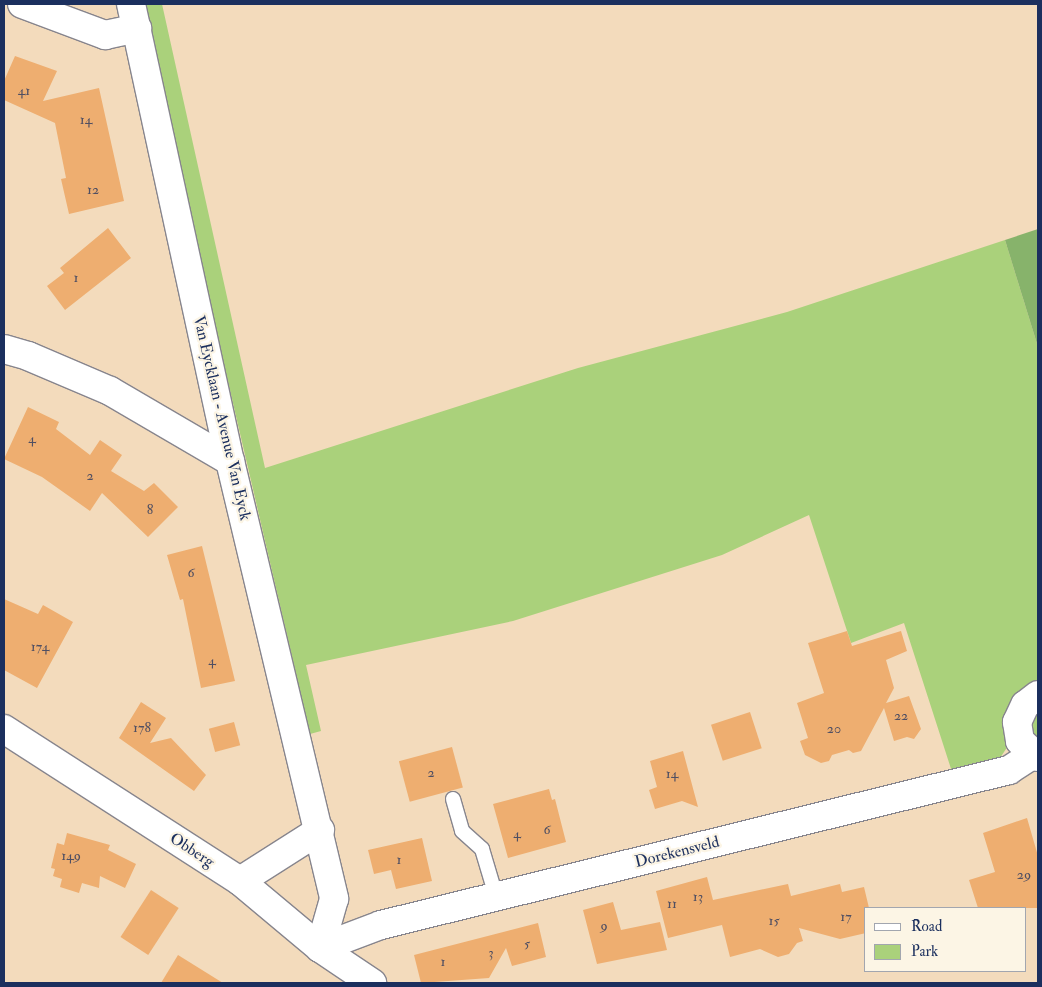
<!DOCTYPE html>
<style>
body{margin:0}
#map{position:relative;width:1042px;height:987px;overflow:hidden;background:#f3dbbc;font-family:"IM FELL Double Pica",serif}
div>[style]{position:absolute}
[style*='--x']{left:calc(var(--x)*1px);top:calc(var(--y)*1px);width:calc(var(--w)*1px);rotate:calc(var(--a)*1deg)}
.green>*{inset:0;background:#aad17b}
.forest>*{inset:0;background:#87b36b}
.building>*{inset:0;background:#eeae70;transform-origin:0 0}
.roads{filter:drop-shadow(1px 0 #87858d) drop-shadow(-1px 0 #87858d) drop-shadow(0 1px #87858d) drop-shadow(0 -1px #87858d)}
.lane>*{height:14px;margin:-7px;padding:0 7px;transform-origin:7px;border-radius:7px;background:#fff}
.street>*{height:28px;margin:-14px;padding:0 14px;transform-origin:14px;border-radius:14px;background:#fff}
span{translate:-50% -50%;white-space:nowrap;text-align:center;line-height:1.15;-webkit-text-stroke:4.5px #fcf5e5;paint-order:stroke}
.number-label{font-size:14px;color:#504f62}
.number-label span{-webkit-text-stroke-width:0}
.street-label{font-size:16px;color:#1b2f5e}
.frame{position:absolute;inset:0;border:5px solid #1b2f5e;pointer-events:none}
.legend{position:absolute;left:864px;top:907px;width:162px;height:65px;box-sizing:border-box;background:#fcf5e5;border:1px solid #a2a6af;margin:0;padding:6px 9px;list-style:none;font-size:15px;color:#1b2f5e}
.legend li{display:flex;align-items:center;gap:10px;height:25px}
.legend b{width:25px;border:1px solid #a2a6af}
</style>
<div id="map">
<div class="green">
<div style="clip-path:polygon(140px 4px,162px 4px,265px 468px,578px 368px,787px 312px,1005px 240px,1038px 347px,1038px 682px,1019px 693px,1006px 749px,1000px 758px,953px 775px,904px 623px,851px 643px,809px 515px,722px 555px,513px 621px,306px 665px,321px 731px,310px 734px)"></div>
<div style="clip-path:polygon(1038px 708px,1038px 743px,1029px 725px)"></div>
</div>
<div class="forest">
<div style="clip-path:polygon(1038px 229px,1038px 347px,1005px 240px)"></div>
</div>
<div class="building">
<div style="clip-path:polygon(15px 56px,57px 71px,43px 101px,99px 88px,124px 201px,69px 214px,61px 179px,66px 178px,55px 123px,4px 100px,4px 81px)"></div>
<div style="clip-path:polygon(108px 228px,131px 258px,65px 310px,47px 286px,64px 273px,60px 268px)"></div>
<div style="clip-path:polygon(28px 407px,59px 422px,56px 429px,90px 455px,100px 440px,122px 455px,111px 471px,144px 491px,154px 483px,178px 507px,148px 537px,102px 493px,90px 511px,42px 477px,4px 459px)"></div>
<div style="clip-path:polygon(202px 546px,235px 681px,201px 688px,183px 599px,180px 600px,167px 555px)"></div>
<div style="clip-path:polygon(4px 599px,38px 614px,43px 605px,73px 622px,37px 688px,4px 670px)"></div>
<div style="clip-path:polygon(847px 631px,852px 646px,901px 631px,907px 651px,886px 660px,894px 688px,886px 703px,909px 696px,921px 729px,914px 739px,907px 737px,894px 741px,884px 708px,861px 751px,853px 753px,849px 750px,832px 755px,829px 761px,821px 763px,805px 755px,800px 741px,808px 738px,797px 703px,824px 693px,808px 643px)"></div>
<div style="clip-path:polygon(141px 702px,166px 718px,150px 743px,171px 738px,206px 775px,194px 791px,119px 738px)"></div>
<div style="left:750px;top:712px;width:38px;height:41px;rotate:72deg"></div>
<div style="left:234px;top:722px;width:24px;height:26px;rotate:75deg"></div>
<div style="left:452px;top:747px;width:42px;height:55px;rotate:75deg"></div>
<div style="clip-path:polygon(683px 751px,698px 807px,682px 801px,655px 809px,649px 790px,657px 787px,650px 761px)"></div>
<div style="clip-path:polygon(549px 789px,552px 800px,555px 799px,566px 842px,508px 858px,493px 804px)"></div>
<div style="clip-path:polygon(1027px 818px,1038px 856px,1038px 908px,978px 908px,969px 880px,995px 872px,983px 833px)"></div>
<div style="clip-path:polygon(67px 833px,110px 845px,108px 850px,136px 864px,125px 888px,100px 876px,99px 888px,82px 883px,79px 893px,60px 887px,62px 879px,53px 876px,55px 869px,51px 868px,57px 843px,64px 845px)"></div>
<div style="clip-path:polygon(422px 838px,432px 881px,396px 889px,391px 870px,374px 874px,368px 850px)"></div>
<div style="clip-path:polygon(707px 877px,713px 900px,788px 884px,791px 896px,840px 884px,842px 892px,864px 887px,869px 908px,866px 908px,866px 933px,840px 939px,799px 928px,803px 941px,797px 943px,789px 954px,778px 957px,760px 949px,730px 957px,722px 925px,668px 938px,656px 891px)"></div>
<div style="left:151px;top:890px;width:33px;height:56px;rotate:33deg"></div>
<div style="clip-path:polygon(613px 902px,621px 930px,660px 922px,667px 950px,597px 964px,583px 910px)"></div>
<div style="clip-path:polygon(538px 923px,546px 957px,512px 966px,506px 948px,489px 978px,421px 983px,414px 955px)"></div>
<div style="clip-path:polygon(178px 955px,223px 983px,161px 983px)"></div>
</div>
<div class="roads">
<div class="lane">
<div style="--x:453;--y:799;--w:33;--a:74"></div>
<div style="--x:462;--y:831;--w:27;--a:42"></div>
<div style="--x:482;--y:849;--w:49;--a:73.4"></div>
</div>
<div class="street">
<div style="--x:22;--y:4;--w:89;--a:20.5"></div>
<div style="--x:105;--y:35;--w:33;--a:-12"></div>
<div style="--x:131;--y:4;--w:468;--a:77.8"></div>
<div style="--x:230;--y:461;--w:450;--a:76.6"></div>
<div style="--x:334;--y:899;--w:51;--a:105.9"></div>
<div style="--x:4;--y:349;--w:25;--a:16"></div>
<div style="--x:28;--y:356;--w:89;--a:23.1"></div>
<div style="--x:110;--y:391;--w:139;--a:30.3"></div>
<div style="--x:1038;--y:695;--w:16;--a:142"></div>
<div style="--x:1025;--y:705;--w:19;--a:115"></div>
<div style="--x:1017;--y:722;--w:19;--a:81"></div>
<div style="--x:1020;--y:741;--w:24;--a:42"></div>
<div style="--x:4;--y:729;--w:281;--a:32.8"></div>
<div style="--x:240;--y:881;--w:104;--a:39.9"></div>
<div style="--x:320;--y:948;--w:63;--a:33.9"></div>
<div style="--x:240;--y:881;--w:95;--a:-32.5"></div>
<div style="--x:320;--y:948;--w:65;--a:-20.7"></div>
<div style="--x:381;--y:925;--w:647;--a:-13.86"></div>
<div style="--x:1009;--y:770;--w:27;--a:-33"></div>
</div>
</div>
<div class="number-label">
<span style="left:24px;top:91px">41</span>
<span style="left:86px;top:120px">14</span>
<span style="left:93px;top:190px">12</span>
<span style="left:76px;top:278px">1</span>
<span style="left:32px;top:439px">4</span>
<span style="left:90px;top:476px">2</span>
<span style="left:150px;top:510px">8</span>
<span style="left:191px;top:573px">6</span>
<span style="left:40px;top:647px">174</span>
<span style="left:212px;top:661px">4</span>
<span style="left:901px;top:716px">22</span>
<span style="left:142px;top:728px">178</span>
<span style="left:834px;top:729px">20</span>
<span style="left:431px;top:773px">2</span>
<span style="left:672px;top:774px">14</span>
<span style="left:547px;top:830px">6</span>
<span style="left:517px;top:834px">4</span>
<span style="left:71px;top:856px">149</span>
<span style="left:399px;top:860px">1</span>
<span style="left:1024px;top:875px">29</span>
<span style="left:698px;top:897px">13</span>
<span style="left:672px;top:904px">11</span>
<span style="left:846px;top:917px">17</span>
<span style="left:774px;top:921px">15</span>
<span style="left:604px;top:926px">9</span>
<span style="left:527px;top:944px">5</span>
<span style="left:491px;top:953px">3</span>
<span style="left:443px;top:962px">1</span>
</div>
<div class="street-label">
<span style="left:222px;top:418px;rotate:77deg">Van Eycklaan - Avenue Van Eyck</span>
<span style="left:192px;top:850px;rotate:33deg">Obberg</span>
<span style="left:677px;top:852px;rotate:-14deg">Dorekensveld</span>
</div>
<div class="frame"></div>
<ul class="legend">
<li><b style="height:6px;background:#fff"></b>Road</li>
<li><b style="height:14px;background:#aad17b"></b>Park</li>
</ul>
</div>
